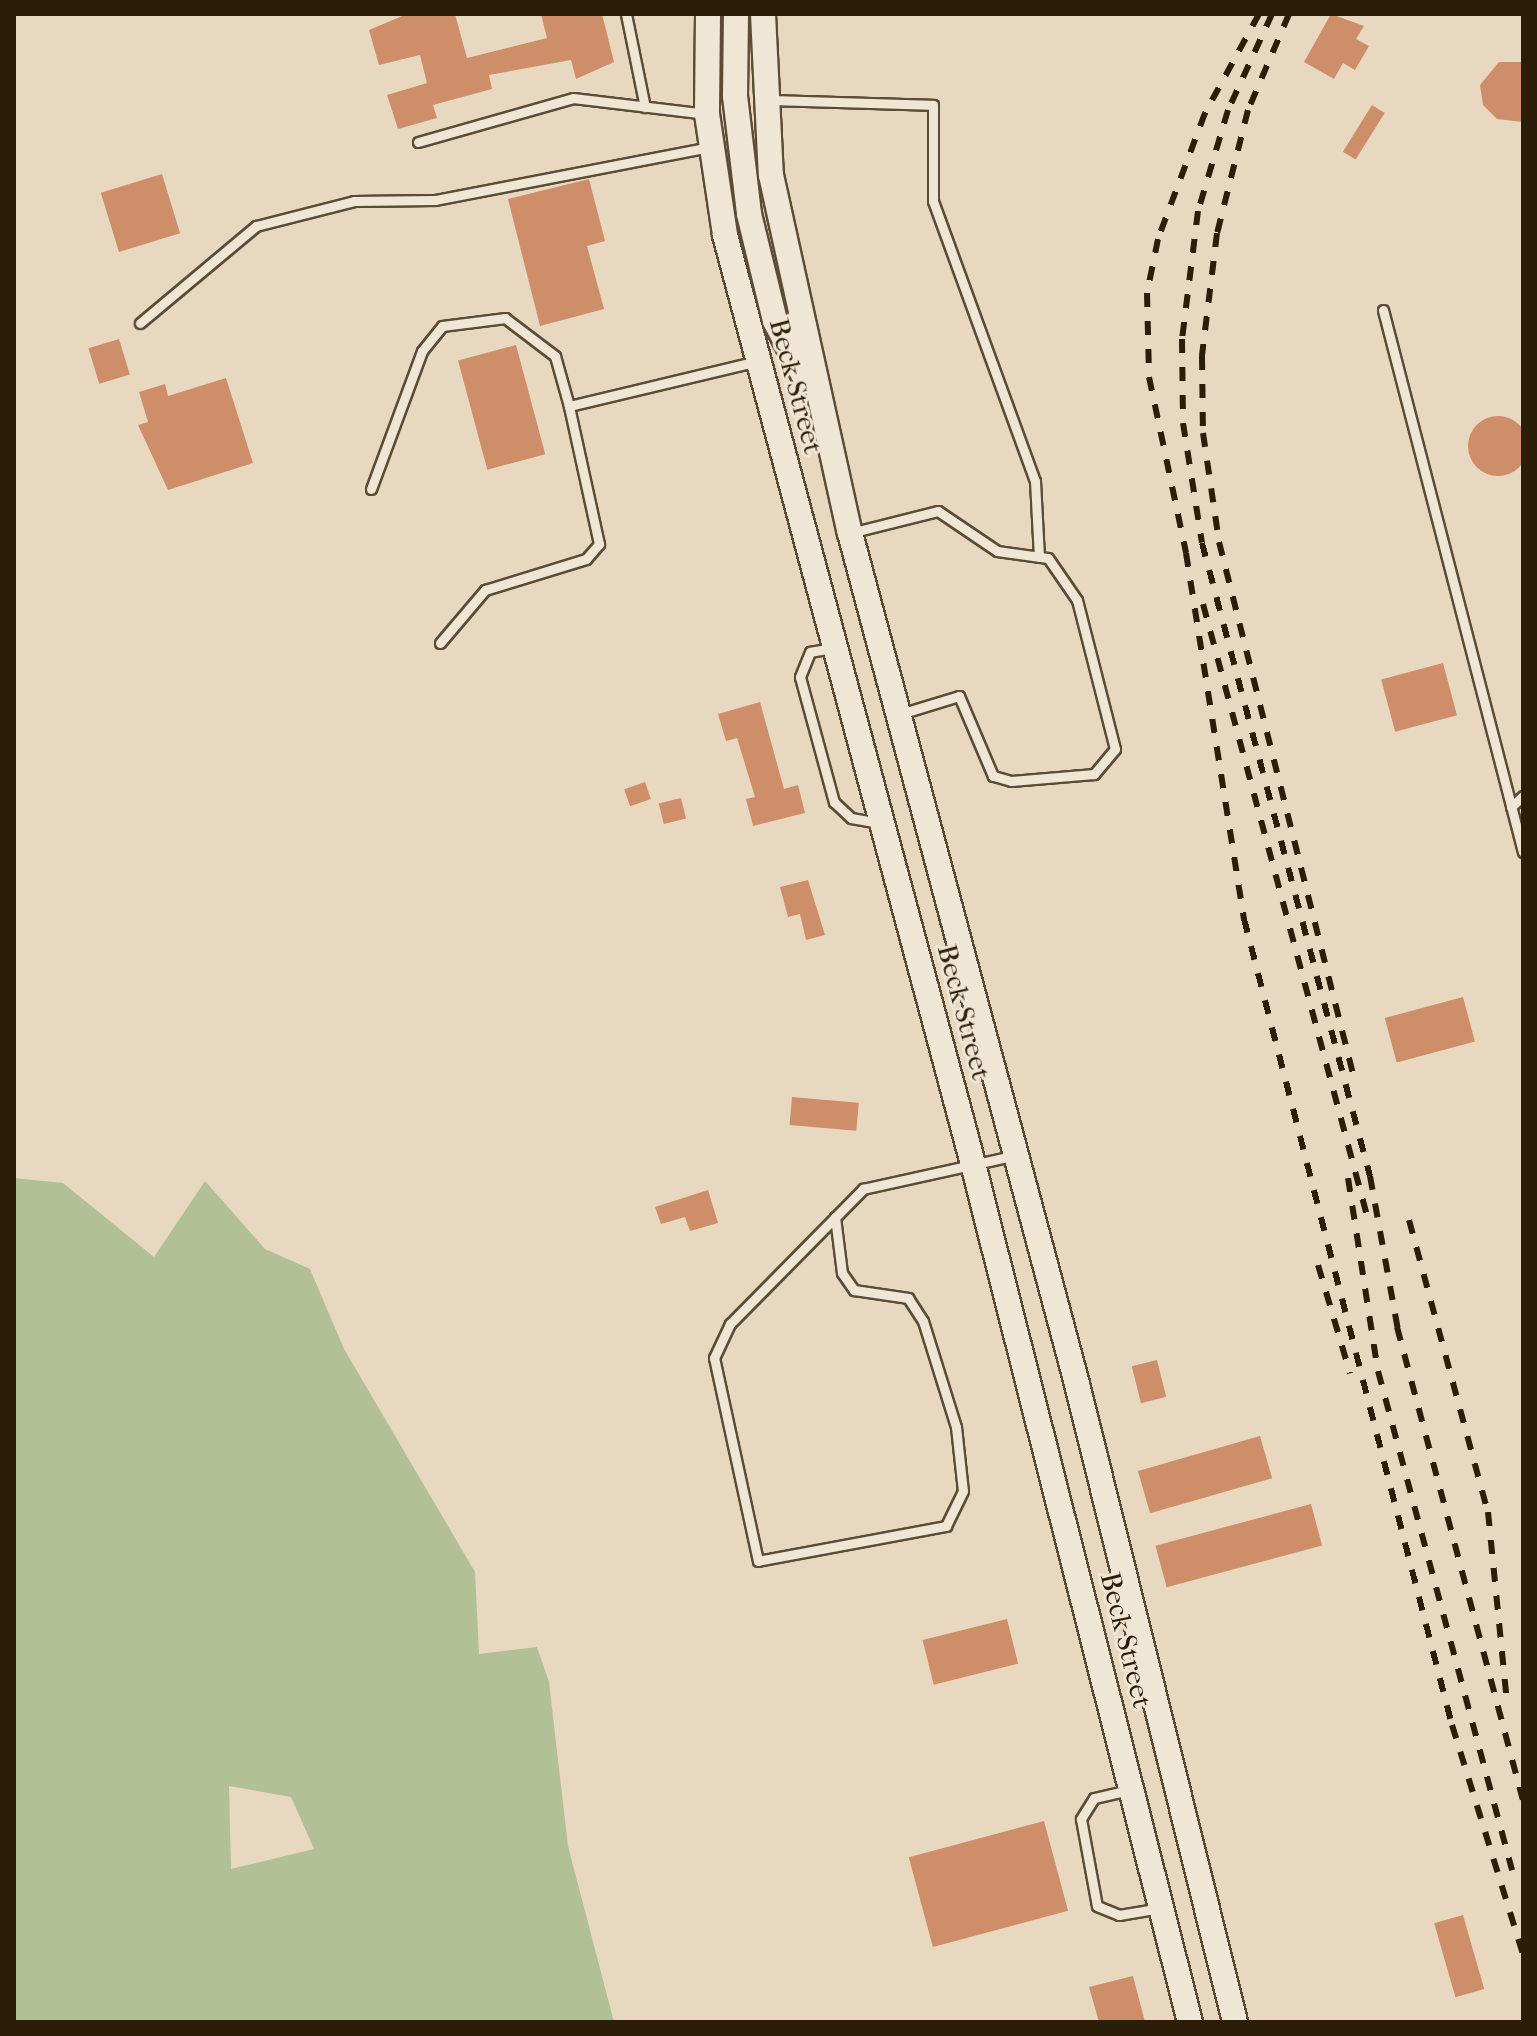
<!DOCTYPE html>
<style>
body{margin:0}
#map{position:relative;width:1537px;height:2036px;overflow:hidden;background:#e8d8c0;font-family:"IM FELL French Canon",serif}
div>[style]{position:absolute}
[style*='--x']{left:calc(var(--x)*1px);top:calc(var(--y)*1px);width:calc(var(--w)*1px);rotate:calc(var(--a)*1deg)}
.green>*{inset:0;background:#b1c096}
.building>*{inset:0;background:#ce8e6a;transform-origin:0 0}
.round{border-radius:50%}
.roads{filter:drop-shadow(2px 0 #5a4c35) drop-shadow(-2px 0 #5a4c35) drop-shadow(0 2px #5a4c35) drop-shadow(0 -2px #5a4c35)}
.service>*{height:9px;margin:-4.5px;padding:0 4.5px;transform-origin:4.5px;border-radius:4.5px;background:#f0e6d6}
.secondary>*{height:24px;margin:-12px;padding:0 12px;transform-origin:12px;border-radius:12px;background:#f0e6d6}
.rail>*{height:6px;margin-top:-3px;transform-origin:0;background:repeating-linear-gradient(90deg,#2b1d07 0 14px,transparent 0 28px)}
span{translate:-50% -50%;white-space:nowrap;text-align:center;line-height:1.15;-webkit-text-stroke:6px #f0e6d6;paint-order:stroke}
.street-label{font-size:28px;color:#2b1d07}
.frame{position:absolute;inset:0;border:16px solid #2b1d07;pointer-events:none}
</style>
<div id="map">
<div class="green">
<div style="clip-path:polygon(evenodd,14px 1178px,63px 1183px,154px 1257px,205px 1181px,265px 1249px,310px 1269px,344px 1349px,475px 1572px,479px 1654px,537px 1647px,549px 1682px,568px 1846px,614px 2022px,14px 2022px,14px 1178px,229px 1786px,291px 1797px,314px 1849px,231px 1869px,229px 1786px)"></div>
</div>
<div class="building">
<div style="clip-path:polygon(407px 14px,455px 14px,467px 58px,547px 38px,541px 14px,602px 14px,614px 62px,576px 79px,571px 60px,489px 75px,492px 89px,433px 105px,437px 118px,398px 129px,387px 95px,427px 83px,420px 55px,379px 65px,369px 30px)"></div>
<div style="clip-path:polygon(1331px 14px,1364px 26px,1356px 39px,1369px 46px,1355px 70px,1343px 63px,1334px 79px,1304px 62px)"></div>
<div style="clip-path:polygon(1499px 62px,1523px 62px,1523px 122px,1497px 119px,1483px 105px,1480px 85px)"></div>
<div style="left:1372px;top:105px;width:15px;height:55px;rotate:32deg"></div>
<div style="left:162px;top:174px;width:62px;height:64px;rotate:73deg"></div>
<div style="clip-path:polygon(589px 179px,605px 241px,587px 246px,604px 309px,540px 326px,508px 199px)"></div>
<div style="left:119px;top:339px;width:37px;height:32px;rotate:73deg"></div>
<div style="left:516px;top:345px;width:113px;height:60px;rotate:75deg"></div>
<div style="clip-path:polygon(226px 378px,253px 463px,168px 490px,138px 425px,148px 422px,139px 392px,165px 384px,168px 396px)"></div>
<div class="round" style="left:1468px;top:416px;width:60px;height:60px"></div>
<div style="left:1443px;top:663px;width:54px;height:64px;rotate:75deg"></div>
<div style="clip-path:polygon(760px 702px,784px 789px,798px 785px,805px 813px,753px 826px,746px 799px,755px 797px,737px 738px,726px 741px,718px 714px)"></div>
<div style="left:645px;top:782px;width:18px;height:22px;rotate:71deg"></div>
<div style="left:681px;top:798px;width:21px;height:23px;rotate:76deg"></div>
<div style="clip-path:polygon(808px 880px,825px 935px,806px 940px,800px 914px,788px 917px,780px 887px)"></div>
<div style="left:1463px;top:997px;width:46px;height:81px;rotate:75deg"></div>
<div style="left:792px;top:1097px;width:67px;height:28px;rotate:5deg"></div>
<div style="clip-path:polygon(708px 1190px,718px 1223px,690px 1231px,685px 1217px,661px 1224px,655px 1207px)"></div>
<div style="left:1157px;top:1360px;width:38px;height:26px;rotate:76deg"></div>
<div style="left:1260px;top:1436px;width:44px;height:127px;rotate:74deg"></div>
<div style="left:1311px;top:1504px;width:43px;height:161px;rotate:75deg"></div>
<div style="left:1007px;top:1619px;width:46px;height:87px;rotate:76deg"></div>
<div style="left:1044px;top:1821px;width:93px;height:140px;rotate:75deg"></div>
<div style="left:1463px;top:1915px;width:77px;height:30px;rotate:74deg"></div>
<div style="clip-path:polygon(1133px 1976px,1145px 2022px,1099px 2022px,1089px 1987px)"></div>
</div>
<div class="roads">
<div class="service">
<div style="--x:626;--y:14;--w:95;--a:78.5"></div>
<div style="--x:767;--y:100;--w:166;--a:1.7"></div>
<div style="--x:933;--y:105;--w:96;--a:90"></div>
<div style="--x:933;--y:201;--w:298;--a:70"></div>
<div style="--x:1035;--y:481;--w:76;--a:87"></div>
<div style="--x:418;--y:142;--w:161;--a:-15.8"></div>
<div style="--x:573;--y:98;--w:135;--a:6.8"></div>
<div style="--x:1383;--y:310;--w:560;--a:75.52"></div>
<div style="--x:140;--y:323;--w:151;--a:-39.9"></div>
<div style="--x:256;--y:226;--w:101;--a:-14.3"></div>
<div style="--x:354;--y:201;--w:81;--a:-0.7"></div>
<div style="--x:435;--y:200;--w:280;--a:-10.9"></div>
<div style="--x:371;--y:489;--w:147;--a:-69.7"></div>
<div style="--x:422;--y:351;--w:32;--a:-51"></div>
<div style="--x:442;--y:326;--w:64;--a:-7.2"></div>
<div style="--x:505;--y:318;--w:63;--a:37.2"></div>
<div style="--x:555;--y:356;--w:52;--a:74.4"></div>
<div style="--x:850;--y:533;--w:91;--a:-14"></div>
<div style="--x:938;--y:511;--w:71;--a:34.1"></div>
<div style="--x:997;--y:551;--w:51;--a:7.8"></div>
<div style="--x:1048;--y:558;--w:51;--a:55.4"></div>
<div style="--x:1077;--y:600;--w:154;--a:75.7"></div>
<div style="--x:1115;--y:749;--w:33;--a:130"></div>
<div style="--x:1094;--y:774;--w:83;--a:175.2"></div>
<div style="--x:1011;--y:781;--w:19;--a:-164"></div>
<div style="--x:993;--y:776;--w:87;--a:-113"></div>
<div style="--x:959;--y:696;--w:62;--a:163"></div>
<div style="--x:440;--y:643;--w:70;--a:-49.7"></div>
<div style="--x:485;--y:590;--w:106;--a:-17.1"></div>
<div style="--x:586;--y:559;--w:20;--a:-49"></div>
<div style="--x:599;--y:544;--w:141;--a:-102.3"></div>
<div style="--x:569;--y:406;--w:194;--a:-13.4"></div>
<div style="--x:834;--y:648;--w:24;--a:171"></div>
<div style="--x:810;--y:652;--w:27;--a:112"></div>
<div style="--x:800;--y:677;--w:130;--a:74.8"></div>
<div style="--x:834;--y:802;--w:23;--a:43"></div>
<div style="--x:851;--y:818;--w:29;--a:10"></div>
<div style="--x:1511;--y:807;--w:16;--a:-43"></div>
<div style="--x:835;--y:1217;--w:56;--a:82.9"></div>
<div style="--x:842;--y:1273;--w:21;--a:55"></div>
<div style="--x:854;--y:1290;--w:55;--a:8.4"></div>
<div style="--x:908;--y:1298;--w:27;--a:57"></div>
<div style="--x:923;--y:1321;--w:111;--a:72.7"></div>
<div style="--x:956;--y:1427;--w:64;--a:83.8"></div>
<div style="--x:963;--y:1491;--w:39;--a:116"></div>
<div style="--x:946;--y:1526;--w:191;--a:169.5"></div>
<div style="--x:758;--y:1561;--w:208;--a:-102.2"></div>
<div style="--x:714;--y:1358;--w:38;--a:-65"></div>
<div style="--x:730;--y:1324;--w:190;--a:-45.4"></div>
<div style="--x:863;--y:1189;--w:157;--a:-12.5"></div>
<div style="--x:1129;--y:1790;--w:36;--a:167"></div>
<div style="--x:1094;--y:1798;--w:25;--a:122"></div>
<div style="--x:1081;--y:1819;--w:88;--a:79.6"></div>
<div style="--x:1097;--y:1906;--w:24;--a:22"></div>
<div style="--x:1119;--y:1915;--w:43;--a:-9.5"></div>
</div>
<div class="secondary">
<div style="--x:708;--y:14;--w:100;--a:90.6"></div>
<div style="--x:707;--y:114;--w:122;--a:81.5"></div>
<div style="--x:725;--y:235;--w:962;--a:75.05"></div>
<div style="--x:973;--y:1164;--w:885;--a:75.81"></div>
<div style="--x:736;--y:14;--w:82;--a:90.7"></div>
<div style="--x:735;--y:96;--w:119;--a:83.2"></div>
<div style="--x:749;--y:214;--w:110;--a:76.3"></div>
<div style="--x:775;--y:321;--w:62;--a:62.2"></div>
<div style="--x:763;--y:14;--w:161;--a:87.2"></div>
<div style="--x:771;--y:175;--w:367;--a:77.6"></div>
<div style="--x:850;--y:533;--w:881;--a:75.06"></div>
<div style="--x:1077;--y:1384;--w:657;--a:76.09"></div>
</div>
</div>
<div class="rail">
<div style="--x:1259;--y:14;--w:113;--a:118.6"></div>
<div style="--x:1205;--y:113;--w:134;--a:110.5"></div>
<div style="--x:1158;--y:239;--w:55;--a:101.5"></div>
<div style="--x:1147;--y:293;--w:84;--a:88.6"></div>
<div style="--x:1149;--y:377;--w:180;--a:78.1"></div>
<div style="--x:1186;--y:553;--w:371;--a:81"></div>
<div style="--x:1244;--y:919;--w:832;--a:75.53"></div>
<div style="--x:1452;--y:1725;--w:241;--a:72.8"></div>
<div style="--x:1272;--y:14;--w:106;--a:114.6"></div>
<div style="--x:1228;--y:110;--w:105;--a:106.5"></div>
<div style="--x:1198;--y:211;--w:129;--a:97.1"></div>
<div style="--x:1182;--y:339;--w:84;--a:89.3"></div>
<div style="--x:1183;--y:423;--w:121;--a:81"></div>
<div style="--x:1202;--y:543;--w:655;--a:75.14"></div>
<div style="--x:1370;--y:1176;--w:163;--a:79.7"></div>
<div style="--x:1289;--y:14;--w:104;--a:113.1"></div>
<div style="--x:1248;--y:110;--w:127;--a:104.1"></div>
<div style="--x:1217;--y:233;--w:124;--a:97"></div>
<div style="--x:1202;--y:356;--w:77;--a:89.3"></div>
<div style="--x:1203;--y:433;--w:110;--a:81.6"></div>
<div style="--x:1219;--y:542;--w:549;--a:75.86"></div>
<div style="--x:1203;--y:604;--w:641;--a:74.99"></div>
<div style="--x:1348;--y:1178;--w:195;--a:81.2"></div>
<div style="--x:1378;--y:1371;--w:517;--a:74.97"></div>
<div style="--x:1409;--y:1220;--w:302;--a:74.9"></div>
<div style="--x:1488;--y:1512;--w:190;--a:84.3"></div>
<div style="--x:1318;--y:1265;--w:113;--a:73.5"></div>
<div style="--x:1397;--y:1327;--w:489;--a:75.1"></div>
</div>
<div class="street-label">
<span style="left:796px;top:386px;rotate:75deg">Beck Street</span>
<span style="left:964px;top:1012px;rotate:75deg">Beck Street</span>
<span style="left:1126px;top:1640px;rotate:76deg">Beck Street</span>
</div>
<div class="frame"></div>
</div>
